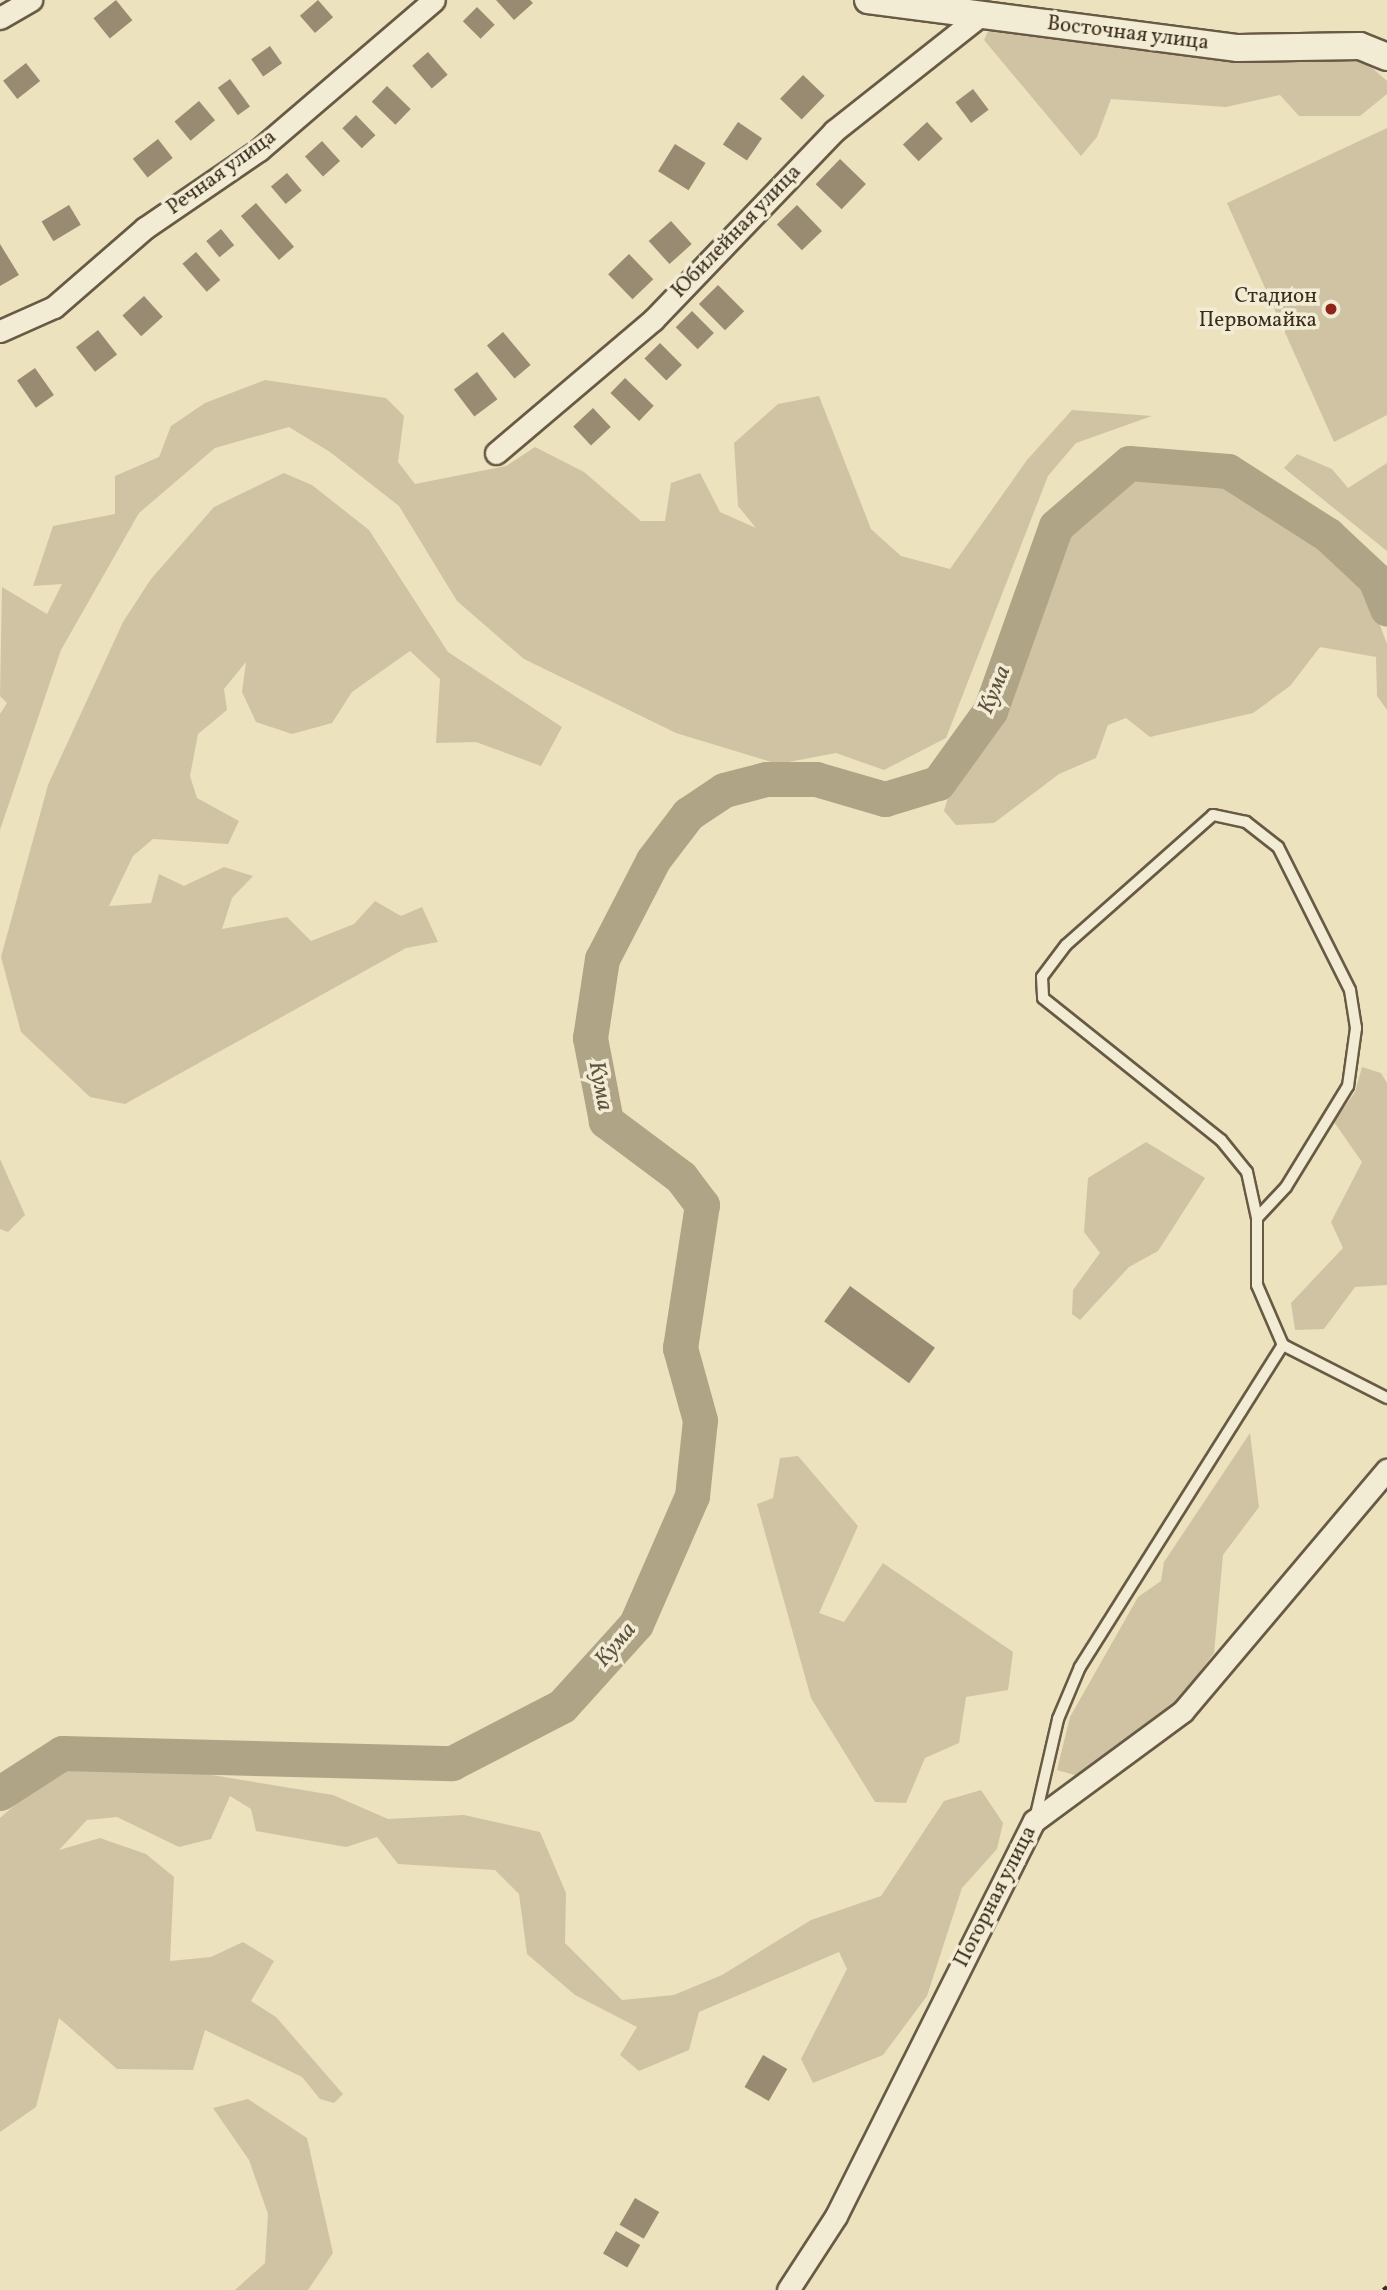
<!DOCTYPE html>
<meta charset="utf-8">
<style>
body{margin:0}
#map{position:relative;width:1387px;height:2290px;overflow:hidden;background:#ede2be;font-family:Vollkorn,serif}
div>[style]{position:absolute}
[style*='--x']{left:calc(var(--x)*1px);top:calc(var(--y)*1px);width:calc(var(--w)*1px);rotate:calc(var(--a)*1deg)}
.green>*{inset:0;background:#cfc3a3}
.river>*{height:35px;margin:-17.5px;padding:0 17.5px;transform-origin:17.5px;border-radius:17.5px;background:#b0a487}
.building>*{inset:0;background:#988b71;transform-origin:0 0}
.path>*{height:3.5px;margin-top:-1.75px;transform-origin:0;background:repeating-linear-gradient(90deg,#3b2d1d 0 5px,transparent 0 8.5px)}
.roads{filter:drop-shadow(2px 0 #685a45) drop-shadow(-2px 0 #685a45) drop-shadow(0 2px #685a45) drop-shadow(0 -2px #685a45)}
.service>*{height:10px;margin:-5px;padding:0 5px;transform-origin:5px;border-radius:5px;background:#f3ecd5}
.minor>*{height:21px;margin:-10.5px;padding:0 10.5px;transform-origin:10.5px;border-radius:10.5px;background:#f3ecd5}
.tertiary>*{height:26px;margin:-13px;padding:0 13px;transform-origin:13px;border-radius:13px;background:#f3ecd5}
.dots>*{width:19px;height:19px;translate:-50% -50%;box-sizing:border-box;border:4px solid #f3ecd5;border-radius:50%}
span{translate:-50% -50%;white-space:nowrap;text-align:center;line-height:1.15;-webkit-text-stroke:7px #f3ecd5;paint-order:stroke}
.street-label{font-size:21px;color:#3b2d1d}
.poi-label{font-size:21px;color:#3b2d1d}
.right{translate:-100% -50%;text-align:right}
.water-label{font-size:23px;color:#5e513d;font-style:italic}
</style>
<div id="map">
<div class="green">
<div style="clip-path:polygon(990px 27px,1360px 57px,1387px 81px,1387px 94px,1360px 116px,1299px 116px,1280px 95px,1226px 107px,1111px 99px,1097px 137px,1081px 156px,984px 40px)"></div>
<div style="clip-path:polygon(1387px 128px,1387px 415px,1334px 442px,1227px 203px)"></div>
<div style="clip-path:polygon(265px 380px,386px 398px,404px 416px,398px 462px,415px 484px,506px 466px,535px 447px,584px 472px,641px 521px,665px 521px,671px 483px,700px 473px,720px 512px,756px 528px,738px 506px,734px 443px,778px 404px,819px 396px,871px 529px,901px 556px,950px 569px,1027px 460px,1072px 410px,1152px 416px,1076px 443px,1048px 476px,946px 738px,884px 770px,836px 753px,778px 764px,676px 733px,524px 659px,457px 601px,399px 506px,330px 452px,289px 427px,215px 448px,139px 513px,61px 650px,0 830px,0 714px,7px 703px,0 696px,2px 587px,47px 614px,62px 584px,33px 586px,53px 526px,115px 514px,115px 476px,159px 457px,171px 426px,205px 403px)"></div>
<div style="clip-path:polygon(1297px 454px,1332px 469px,1348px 488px,1387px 463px,1387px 551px,1284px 468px)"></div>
<div style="clip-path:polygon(284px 473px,312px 485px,369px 530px,448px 652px,562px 727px,541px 766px,476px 742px,436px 743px,440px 679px,410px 651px,352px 692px,332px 723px,292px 734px,256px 722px,242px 692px,246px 662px,224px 689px,227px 710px,198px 734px,190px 776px,197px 798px,239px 821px,228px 844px,153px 839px,133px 856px,109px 906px,151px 903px,159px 874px,184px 886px,224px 867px,253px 876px,232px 898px,222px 929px,287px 917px,311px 941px,354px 924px,375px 901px,401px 916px,422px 907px,438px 942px,406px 948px,125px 1104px,90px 1097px,21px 1032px,1px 957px,48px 785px,123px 622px,151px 579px,214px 507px)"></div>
<div style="clip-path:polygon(1130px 475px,1223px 484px,1317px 542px,1366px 588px,1387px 644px,1387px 710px,1377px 696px,1376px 657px,1320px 647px,1290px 686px,1253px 713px,1150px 737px,1126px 718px,1108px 725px,1096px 758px,1059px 774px,994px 823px,956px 825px,944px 811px,950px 791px,1008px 712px,1062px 534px)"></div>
<div style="clip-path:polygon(1362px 1067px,1381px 1073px,1387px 1083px,1387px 1285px,1355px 1287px,1324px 1329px,1295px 1330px,1291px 1303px,1343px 1248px,1331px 1222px,1362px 1162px,1334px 1122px,1355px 1092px)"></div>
<div style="clip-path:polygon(1146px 1142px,1205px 1178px,1158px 1251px,1129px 1267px,1080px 1320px,1072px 1314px,1073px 1290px,1100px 1253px,1084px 1232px,1088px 1178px)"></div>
<div style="clip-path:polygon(0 1159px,25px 1215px,8px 1232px,0 1229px)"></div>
<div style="clip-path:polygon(1250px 1433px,1259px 1507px,1223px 1555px,1214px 1653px,1173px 1707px,1078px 1776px,1057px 1770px,1070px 1717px,1138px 1597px,1161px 1581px,1164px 1562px)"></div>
<div style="clip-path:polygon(798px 1456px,858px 1526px,819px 1613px,844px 1622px,883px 1563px,1013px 1652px,1008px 1690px,966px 1697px,959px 1743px,925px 1758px,906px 1803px,875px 1802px,811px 1698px,757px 1504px,773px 1498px,780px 1458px)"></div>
<div style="clip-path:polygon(58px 1767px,194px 1772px,333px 1795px,388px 1819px,464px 1815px,540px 1832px,566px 1893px,565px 1943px,622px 2000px,674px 1995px,722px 1975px,811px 1920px,881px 1896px,944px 1801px,981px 1790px,1003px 1823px,997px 1849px,962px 1888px,927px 1996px,883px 2055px,813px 2083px,801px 2059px,847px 1969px,839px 1952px,699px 2012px,689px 2050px,639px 2071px,620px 2055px,637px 2027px,575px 1995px,527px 1954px,519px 1894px,495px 1870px,398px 1864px,377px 1837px,346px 1847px,256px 1831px,251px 1809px,230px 1796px,211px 1839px,179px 1847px,117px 1817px,87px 1820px,59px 1850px,100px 1838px,146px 1854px,174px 1877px,170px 1961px,211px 1957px,243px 1942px,274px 1961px,251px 2001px,276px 2017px,343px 2094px,334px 2103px,320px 2099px,302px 2077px,205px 2030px,193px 2070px,117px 2069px,59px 2018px,36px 2107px,0 2132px,0 1818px)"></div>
<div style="clip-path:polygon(248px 2099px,307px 2138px,333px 2253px,308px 2290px,235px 2290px,265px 2263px,268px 2214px,249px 2160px,213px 2108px)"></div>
</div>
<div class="river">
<div style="--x:0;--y:1793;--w:74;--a:-32.8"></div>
<div style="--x:62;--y:1753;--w:390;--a:1.5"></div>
<div style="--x:452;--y:1763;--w:124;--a:-27.4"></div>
<div style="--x:562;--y:1706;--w:110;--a:-47.9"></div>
<div style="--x:636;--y:1624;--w:140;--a:-66.4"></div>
<div style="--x:692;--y:1496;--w:76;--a:-84"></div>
<div style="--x:700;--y:1420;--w:75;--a:-105.5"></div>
<div style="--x:680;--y:1348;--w:145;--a:-81.3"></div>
<div style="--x:702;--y:1205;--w:35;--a:-127"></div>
<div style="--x:681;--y:1177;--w:94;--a:-143.3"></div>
<div style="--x:606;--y:1121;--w:85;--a:-100.9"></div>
<div style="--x:590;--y:1038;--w:80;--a:-81.4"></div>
<div style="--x:602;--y:959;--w:111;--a:-62.7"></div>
<div style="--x:653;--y:860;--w:58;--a:-52.7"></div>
<div style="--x:688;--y:814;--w:43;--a:-33.7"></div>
<div style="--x:724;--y:790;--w:43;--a:-14.7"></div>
<div style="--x:766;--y:779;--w:50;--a:0"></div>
<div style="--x:816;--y:779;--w:72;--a:16.2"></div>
<div style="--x:885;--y:799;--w:55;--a:-16.8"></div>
<div style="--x:938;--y:783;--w:89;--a:-54.2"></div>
<div style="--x:990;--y:711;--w:196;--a:-70.4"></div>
<div style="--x:1056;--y:526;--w:96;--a:-40.8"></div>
<div style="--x:1129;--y:463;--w:99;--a:4.6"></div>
<div style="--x:1228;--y:471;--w:119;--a:32.6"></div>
<div style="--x:1328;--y:535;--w:64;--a:43.1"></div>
<div style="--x:1375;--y:579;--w:32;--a:68"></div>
</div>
<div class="building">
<div style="left:116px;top:0;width:26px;height:29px;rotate:51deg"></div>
<div style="left:318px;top:0;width:23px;height:24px;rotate:49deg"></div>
<div style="clip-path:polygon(496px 0,530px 0,533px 3px,514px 20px)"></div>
<div style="left:477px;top:7px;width:25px;height:20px;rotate:45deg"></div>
<div style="left:270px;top:46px;width:21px;height:23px;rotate:55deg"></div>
<div style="left:428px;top:52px;width:30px;height:21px;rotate:49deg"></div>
<div style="left:26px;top:63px;width:23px;height:29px;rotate:52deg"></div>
<div style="left:803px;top:75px;width:30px;height:33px;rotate:44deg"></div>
<div style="left:230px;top:79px;width:34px;height:15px;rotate:54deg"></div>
<div style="left:387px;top:86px;width:33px;height:22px;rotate:44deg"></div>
<div style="left:973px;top:89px;width:26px;height:22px;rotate:53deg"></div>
<div style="left:199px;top:101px;width:25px;height:32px;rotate:50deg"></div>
<div style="left:356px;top:115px;width:28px;height:19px;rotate:46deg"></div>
<div style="left:738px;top:122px;width:29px;height:27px;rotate:34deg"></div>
<div style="left:927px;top:122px;width:23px;height:33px;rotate:47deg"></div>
<div style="left:158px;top:139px;width:24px;height:32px;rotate:52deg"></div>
<div style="left:322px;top:141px;width:27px;height:23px;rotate:48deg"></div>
<div style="left:675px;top:144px;width:36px;height:32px;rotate:32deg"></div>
<div style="left:840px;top:159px;width:36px;height:35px;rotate:44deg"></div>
<div style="left:287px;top:173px;width:23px;height:21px;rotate:50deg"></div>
<div style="left:256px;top:203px;width:58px;height:20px;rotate:49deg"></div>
<div style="left:69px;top:205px;width:23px;height:32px;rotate:59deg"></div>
<div style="left:797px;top:205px;width:36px;height:28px;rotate:46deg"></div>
<div style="left:671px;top:221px;width:31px;height:30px;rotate:48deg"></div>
<div style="left:221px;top:229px;width:21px;height:19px;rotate:51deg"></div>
<div style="clip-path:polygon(0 244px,19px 275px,0 286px)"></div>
<div style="left:196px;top:252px;width:37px;height:18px;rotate:49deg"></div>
<div style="left:629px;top:254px;width:35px;height:29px;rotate:46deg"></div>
<div style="left:718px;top:285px;width:37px;height:27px;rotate:45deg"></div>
<div style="left:144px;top:296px;width:28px;height:29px;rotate:48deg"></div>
<div style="left:692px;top:311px;width:31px;height:23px;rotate:45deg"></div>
<div style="left:98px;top:330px;width:31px;height:28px;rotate:52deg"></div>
<div style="left:503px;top:332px;width:43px;height:21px;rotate:50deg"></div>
<div style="left:660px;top:343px;width:31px;height:22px;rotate:45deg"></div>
<div style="left:35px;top:368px;width:33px;height:22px;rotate:55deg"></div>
<div style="left:477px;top:372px;width:34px;height:29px;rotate:53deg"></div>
<div style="left:625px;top:378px;width:40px;height:21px;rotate:44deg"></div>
<div style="left:593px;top:408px;width:26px;height:27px;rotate:47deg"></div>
<div style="left:850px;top:1286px;width:105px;height:44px;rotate:36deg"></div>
<div style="left:763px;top:2055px;width:28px;height:37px;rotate:30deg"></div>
<div style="left:635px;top:2198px;width:28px;height:31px;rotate:30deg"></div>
<div style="left:616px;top:2231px;width:28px;height:26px;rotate:30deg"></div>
</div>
<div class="path">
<div style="--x:1383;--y:2290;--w:5;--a:-37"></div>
</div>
<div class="roads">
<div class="service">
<div style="--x:1257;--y:1218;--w:42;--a:-46.9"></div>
<div style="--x:1286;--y:1187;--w:119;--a:-58.5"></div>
<div style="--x:1348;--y:1086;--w:59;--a:-82.1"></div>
<div style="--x:1356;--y:1028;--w:38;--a:-99"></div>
<div style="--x:1350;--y:990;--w:160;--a:-116.7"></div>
<div style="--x:1278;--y:847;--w:41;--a:-142"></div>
<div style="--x:1246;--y:822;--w:34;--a:-168"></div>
<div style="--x:1213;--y:815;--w:196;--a:138.5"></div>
<div style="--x:1066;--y:945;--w:40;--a:127"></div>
<div style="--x:1042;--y:977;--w:21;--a:87"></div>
<div style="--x:1043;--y:998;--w:228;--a:38.6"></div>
<div style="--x:1221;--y:1140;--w:41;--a:50.9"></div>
<div style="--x:1247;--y:1172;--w:47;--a:77.7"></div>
<div style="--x:1257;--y:1218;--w:67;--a:90"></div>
<div style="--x:1257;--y:1285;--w:65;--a:66.6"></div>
<div style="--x:1283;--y:1345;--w:117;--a:27"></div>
<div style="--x:1035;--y:1819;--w:103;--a:-77"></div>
<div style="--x:1058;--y:1719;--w:56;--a:-67.1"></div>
<div style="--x:1080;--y:1667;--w:381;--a:-57.8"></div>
</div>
<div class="minor">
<div style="--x:0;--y:18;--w:36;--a:-30"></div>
<div style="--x:0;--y:331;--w:59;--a:-24"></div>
<div style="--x:54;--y:307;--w:121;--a:-41"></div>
<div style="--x:145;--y:228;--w:138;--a:-34.4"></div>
<div style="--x:259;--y:150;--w:230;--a:-40.6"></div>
<div style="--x:496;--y:453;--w:206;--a:-40.3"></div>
<div style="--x:653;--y:320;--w:262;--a:-46.2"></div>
<div style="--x:834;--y:131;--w:187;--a:-38.3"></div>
<div style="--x:788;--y:2290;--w:88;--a:-57"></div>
<div style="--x:836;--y:2216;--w:442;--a:-63.4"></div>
<div style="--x:1034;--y:1821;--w:185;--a:-36.4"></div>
<div style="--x:1183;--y:1711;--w:316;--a:-49.8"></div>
</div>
<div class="tertiary">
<div style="--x:868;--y:0;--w:373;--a:7.4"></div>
<div style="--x:1238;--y:48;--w:122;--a:-0.9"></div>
<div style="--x:1360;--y:46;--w:29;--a:22"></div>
</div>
</div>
<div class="dots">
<div style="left:1331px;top:309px;background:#8f2418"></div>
</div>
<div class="street-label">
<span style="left:1128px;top:34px;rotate:7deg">Восточная улица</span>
<span style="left:222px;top:173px;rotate:-36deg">Речная улица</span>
<span style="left:737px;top:232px;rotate:-46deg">Юбилейная улица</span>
<span style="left:996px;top:1897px;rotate:-63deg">Погорная улица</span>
</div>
<div class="poi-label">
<span class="right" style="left:1317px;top:309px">Стадион<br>Первомайка</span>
</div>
<div class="water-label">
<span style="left:995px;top:690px;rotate:-67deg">Кума</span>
<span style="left:600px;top:1086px;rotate:79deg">Кума</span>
<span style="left:616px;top:1645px;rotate:-50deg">Кума</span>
</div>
</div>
